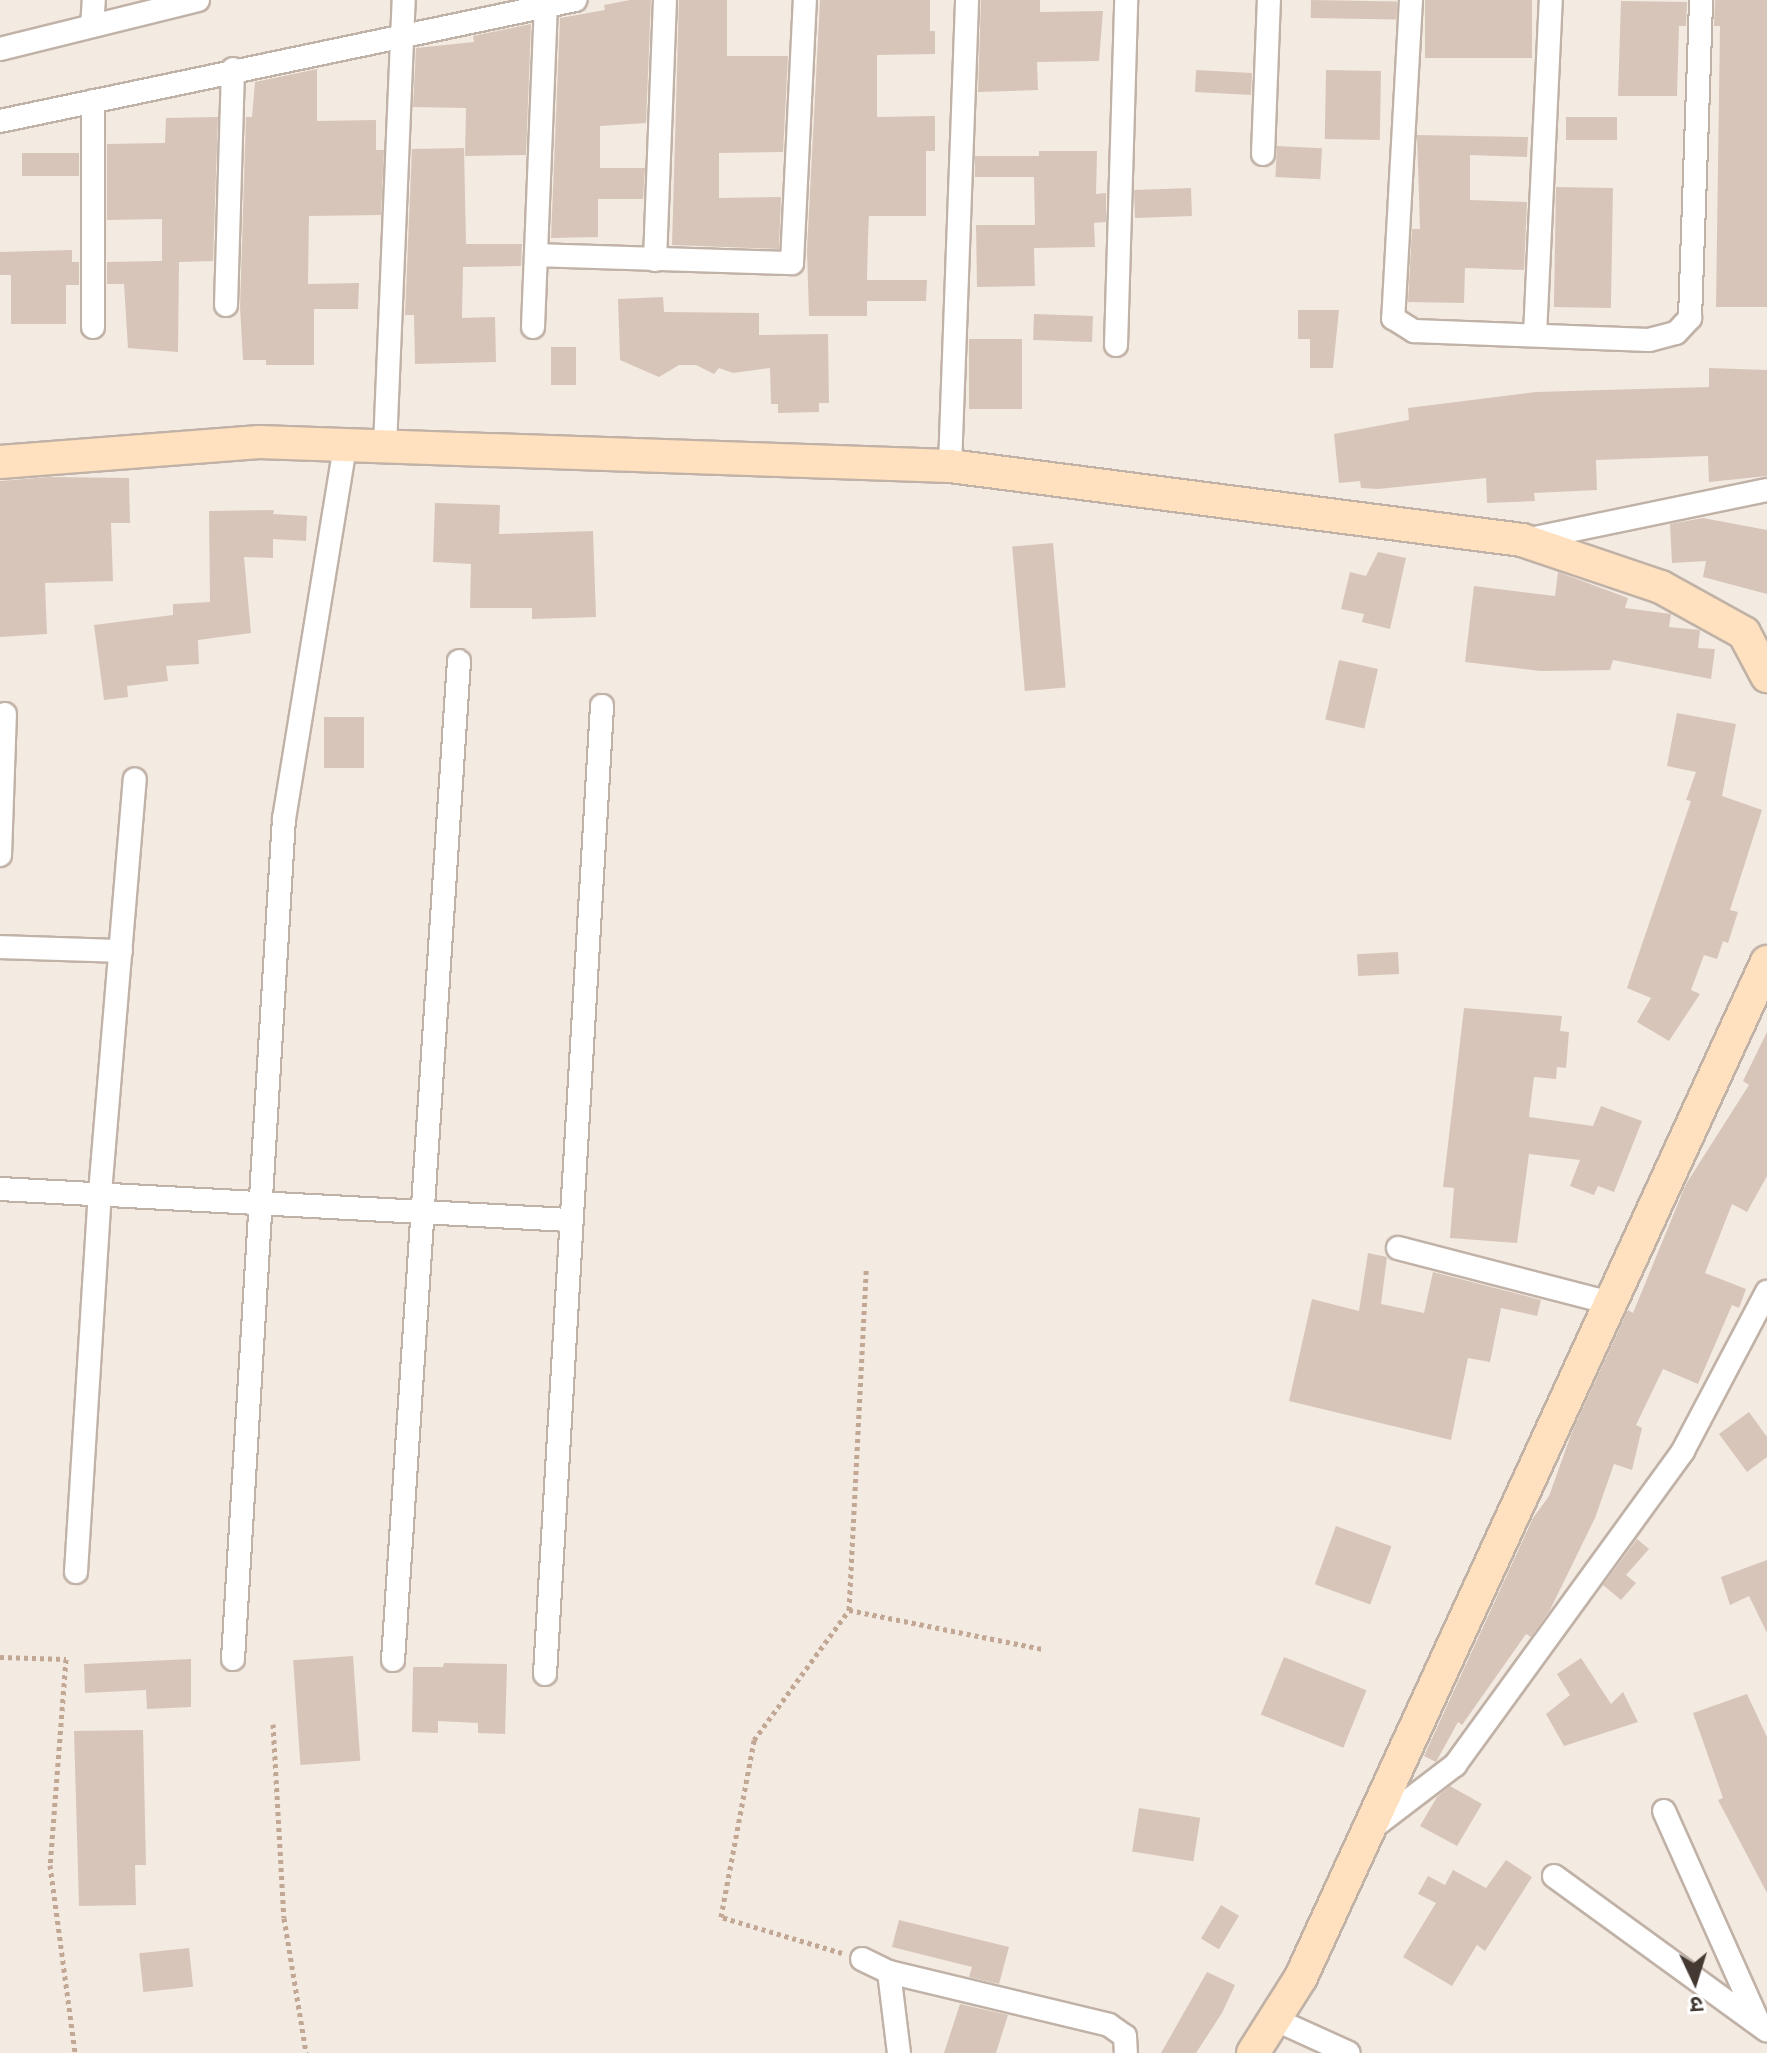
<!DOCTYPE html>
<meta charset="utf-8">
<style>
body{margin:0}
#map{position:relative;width:1767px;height:2053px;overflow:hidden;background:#f3eae2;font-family:"Golos Text","Noto Sans Devanagari",sans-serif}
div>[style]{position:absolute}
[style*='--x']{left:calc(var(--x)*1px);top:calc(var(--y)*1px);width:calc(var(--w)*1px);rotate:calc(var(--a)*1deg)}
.building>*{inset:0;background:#d8c5b9;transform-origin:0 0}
.path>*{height:5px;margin-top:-2.5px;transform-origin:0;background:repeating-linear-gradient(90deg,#c2a794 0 4px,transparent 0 8px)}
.roads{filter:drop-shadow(2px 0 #c1b2a7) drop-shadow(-2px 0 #c1b2a7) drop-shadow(0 2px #c1b2a7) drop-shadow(0 -2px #c1b2a7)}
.street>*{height:22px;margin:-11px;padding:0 11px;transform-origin:11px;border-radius:11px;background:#fff}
.secondary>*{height:32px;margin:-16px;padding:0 16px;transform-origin:16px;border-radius:16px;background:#ffe1bf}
span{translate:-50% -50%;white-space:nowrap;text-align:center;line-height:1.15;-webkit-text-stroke:7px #fff;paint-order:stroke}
.north{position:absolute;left:1655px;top:1941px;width:80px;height:80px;-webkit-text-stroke:6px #fff;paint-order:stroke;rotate:176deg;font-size:22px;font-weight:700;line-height:32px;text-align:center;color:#443932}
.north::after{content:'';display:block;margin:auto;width:28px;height:36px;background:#443932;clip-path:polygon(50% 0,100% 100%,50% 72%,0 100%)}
</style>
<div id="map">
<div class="building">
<div style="clip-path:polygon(630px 0,651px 0,646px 123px,600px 126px,600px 168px,645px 168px,643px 199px,598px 199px,598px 237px,551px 238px,560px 18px,605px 10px,604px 5px)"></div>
<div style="clip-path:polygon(679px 0,727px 0,727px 56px,788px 56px,783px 152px,719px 153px,719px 198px,781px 197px,779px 249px,672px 245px)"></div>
<div style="clip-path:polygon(820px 0,930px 0,930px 31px,935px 31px,935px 54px,877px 55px,877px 117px,935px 116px,935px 151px,926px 151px,926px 216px,869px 216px,868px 238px,867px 280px,927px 280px,926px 301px,867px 301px,867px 316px,809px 316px,807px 250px)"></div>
<div style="clip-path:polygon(981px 0,1040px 0,1040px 12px,1103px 11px,1099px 61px,1037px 62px,1038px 90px,978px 92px)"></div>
<div style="left:1311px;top:0;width:86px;height:18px;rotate:1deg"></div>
<div style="left:1425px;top:0;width:107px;height:58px"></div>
<div style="clip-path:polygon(1715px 0,1767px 0,1767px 307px,1716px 307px,1720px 26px,1714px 26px)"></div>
<div style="clip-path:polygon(1621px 1px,1687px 2px,1686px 26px,1679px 26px,1677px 96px,1618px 96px)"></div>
<div style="clip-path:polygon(531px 24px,526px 155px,465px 156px,466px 108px,413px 107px,416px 48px,474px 42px,473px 36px)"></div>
<div style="clip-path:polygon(317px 69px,317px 121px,376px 120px,376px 150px,384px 150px,381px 215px,309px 216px,308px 284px,359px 283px,358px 309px,314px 309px,314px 365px,266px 365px,266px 360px,243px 360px,240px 307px,246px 117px,252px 117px,255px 82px)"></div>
<div style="left:1326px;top:70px;width:55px;height:69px;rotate:1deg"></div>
<div style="left:1252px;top:73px;width:22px;height:56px;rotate:93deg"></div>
<div style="clip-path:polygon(218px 117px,213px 261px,179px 262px,178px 352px,128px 348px,124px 284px,107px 284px,107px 262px,162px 261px,162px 219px,107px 220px,107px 144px,165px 143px,166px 118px)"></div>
<div style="left:1566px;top:117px;width:51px;height:23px"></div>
<div style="clip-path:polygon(1417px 135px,1528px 137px,1527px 157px,1470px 155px,1470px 200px,1527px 202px,1524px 270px,1465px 268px,1464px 303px,1408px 302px,1412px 229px,1420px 229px)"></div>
<div style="left:1277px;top:146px;width:45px;height:31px;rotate:3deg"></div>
<div style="clip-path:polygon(464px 148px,466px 244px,522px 244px,521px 266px,463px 267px,462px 318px,495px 317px,496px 362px,415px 364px,414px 315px,405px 315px,412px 149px)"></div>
<div style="clip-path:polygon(1039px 151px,1097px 151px,1096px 194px,1106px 193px,1106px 222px,1094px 223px,1095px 247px,1034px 248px,1035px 286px,977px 287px,976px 225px,1035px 225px,1034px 177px,975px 177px,975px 156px,1039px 156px)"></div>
<div style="left:79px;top:153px;width:23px;height:57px;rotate:90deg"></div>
<div style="left:1556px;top:187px;width:57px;height:120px;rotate:1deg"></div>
<div style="left:1191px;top:188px;width:28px;height:57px;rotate:88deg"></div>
<div style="clip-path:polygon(72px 250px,72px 262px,79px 262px,79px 285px,66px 285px,66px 324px,11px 324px,11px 275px,0 275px,0 252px)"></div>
<div style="clip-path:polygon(663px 297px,664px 312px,759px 313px,759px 335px,828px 334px,829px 403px,819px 403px,819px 412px,778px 413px,778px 404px,771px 404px,770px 368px,733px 373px,719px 368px,714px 374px,696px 365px,679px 365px,659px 377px,620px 360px,618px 299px)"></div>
<div style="clip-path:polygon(1298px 310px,1339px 310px,1333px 368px,1310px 368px,1310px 339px,1298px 339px)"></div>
<div style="left:1034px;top:314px;width:59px;height:26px;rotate:2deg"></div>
<div style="left:969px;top:339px;width:53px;height:70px"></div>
<div style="left:551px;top:347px;width:25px;height:38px"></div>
<div style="clip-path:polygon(1709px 368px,1767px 370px,1767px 476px,1709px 482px,1708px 456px,1596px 460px,1597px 490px,1534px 493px,1535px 501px,1487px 503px,1486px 478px,1378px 489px,1361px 488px,1360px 481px,1339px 483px,1334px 434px,1409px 420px,1408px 408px,1536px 392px,1709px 387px)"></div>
<div style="clip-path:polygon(49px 477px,129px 478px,130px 523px,111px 523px,113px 581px,45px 583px,47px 634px,0 637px,0 481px)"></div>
<div style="clip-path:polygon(435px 503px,500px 505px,499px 534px,593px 531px,596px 617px,532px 619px,532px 608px,470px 608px,471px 564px,433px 562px)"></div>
<div style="clip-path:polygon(274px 510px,273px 514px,307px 516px,306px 541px,273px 539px,273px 558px,244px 557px,251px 633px,198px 640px,199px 664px,166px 666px,168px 681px,127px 686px,128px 697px,104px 700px,94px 625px,173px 615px,173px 604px,210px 602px,209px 511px)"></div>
<div style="clip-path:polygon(1703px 518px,1767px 530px,1767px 594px,1703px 577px,1706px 561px,1672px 563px,1670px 524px)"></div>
<div style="left:1053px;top:543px;width:145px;height:41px;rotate:85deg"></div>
<div style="clip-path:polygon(1378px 552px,1406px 558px,1390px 629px,1362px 622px,1364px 614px,1341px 609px,1350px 572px,1366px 576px)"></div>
<div style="clip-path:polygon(1558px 572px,1628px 598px,1625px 608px,1671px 614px,1669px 627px,1700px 630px,1698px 648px,1715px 649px,1711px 679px,1613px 660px,1610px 670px,1541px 671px,1465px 662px,1474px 586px,1555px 596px)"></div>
<div style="left:1339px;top:660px;width:40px;height:61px;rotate:13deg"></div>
<div style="clip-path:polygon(1677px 713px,1736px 724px,1722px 796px,1762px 810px,1730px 910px,1738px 912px,1728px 943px,1723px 941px,1717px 959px,1704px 955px,1691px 990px,1700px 994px,1669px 1041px,1637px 1022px,1651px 998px,1627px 988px,1691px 801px,1686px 800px,1696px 772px,1667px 766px)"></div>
<div style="left:324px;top:717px;width:40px;height:51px"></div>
<div style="left:1398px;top:952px;width:22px;height:41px;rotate:87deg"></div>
<div style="clip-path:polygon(1464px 1008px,1562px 1016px,1560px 1031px,1569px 1032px,1566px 1068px,1557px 1067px,1556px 1079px,1534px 1077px,1529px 1117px,1593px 1126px,1601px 1106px,1642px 1121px,1614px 1192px,1598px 1186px,1594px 1195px,1570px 1186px,1580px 1160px,1529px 1154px,1517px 1243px,1450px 1238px,1454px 1188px,1443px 1187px)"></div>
<div style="clip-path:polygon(1767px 1032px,1767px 1176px,1747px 1212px,1732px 1204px,1705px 1273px,1746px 1289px,1739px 1308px,1732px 1305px,1698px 1384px,1663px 1369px,1636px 1425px,1642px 1428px,1632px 1470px,1614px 1464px,1595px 1518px,1550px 1610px,1531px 1637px,1526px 1634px,1462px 1725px,1458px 1722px,1436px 1762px,1424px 1756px,1533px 1518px,1549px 1496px,1572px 1432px,1628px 1310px,1633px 1313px,1686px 1184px,1749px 1085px,1743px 1081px)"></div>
<div style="clip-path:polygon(1368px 1253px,1387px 1257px,1381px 1304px,1424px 1313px,1433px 1272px,1541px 1300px,1537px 1316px,1501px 1308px,1490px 1362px,1468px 1358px,1451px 1440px,1289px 1401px,1312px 1299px,1359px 1311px)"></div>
<div style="clip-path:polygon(1749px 1412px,1767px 1437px,1767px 1457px,1747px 1472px,1719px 1434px)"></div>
<div style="left:1336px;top:1526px;width:59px;height:62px;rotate:20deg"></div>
<div style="clip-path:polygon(1637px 1539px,1649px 1549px,1626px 1575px,1636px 1583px,1621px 1600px,1603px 1585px)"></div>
<div style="clip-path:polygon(1767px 1560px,1767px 1633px,1749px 1596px,1730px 1605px,1721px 1577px)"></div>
<div style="left:353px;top:1656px;width:105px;height:60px;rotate:86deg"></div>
<div style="left:1284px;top:1657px;width:89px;height:62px;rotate:22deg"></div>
<div style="clip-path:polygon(1581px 1658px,1611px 1704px,1623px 1692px,1638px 1722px,1564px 1746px,1546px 1714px,1570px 1695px,1557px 1674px)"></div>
<div style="clip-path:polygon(191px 1659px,191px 1707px,147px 1709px,146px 1690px,85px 1693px,84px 1664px)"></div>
<div style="clip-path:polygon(444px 1663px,507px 1664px,505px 1734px,478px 1733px,478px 1723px,438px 1721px,438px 1733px,412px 1732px,413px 1667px,443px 1667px)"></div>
<div style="clip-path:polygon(1747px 1694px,1767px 1737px,1767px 1893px,1718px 1800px,1723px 1798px,1693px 1713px)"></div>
<div style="clip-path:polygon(143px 1730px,146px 1865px,135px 1865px,136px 1905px,79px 1906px,74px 1731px)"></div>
<div style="clip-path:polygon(1450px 1786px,1482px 1804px,1457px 1846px,1420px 1826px,1437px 1797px)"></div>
<div style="left:1139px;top:1808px;width:62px;height:44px;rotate:9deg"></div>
<div style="clip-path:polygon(1506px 1860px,1532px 1877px,1485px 1951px,1477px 1945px,1452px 1986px,1403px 1957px,1436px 1903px,1418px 1894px,1428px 1876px,1445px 1885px,1453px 1870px,1486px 1888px)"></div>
<div style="left:1221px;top:1905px;width:21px;height:39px;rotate:31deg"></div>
<div style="clip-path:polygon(899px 1920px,1009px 1947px,999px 1984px,969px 1977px,972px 1967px,892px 1947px)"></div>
<div style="left:189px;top:1948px;width:39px;height:50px;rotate:84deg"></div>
<div style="clip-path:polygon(1207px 1972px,1235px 1985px,1222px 2013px,1196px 2053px,1161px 2053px)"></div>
<div style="clip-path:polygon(960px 2004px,1008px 2015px,996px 2053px,944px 2053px)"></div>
</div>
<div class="path">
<div style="--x:849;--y:1610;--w:198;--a:11.4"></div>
<div style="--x:0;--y:1657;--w:66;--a:1.7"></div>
<div style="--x:66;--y:1659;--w:207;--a:94.4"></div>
<div style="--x:50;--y:1865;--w:190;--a:82.4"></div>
<div style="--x:273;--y:1724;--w:194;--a:86.8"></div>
<div style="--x:284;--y:1918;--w:137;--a:80.7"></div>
<div style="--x:842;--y:1953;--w:126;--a:-163.4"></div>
<div style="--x:721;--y:1917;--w:180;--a:-79.4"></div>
<div style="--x:754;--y:1740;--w:161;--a:-53.8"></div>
<div style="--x:849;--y:1610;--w:340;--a:-87.1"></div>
</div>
<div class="roads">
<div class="street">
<div style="--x:1411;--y:0;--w:319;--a:93.2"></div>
<div style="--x:1393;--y:318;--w:25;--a:32"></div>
<div style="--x:1414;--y:331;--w:235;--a:2.2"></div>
<div style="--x:1649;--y:340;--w:28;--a:-15"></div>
<div style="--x:1676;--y:333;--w:21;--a:-47"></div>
<div style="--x:1690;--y:318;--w:318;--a:-88"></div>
<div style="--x:92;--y:26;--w:26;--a:-86"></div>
<div style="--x:0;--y:49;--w:204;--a:-13.9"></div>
<div style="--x:93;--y:101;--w:226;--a:90"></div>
<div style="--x:0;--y:121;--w:588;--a:-11.88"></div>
<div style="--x:1263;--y:154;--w:154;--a:-87.8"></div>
<div style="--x:536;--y:255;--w:256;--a:1.8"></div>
<div style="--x:792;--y:263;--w:263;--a:-87.2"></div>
<div style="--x:655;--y:260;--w:260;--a:-87.8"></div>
<div style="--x:226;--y:305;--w:236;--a:-88.3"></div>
<div style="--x:533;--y:327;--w:321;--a:-87.7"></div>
<div style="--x:1535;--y:335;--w:335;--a:-87.3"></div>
<div style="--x:1116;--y:345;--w:345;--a:-88.3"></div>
<div style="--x:385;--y:446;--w:446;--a:-87.6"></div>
<div style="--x:950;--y:466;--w:466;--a:-87.9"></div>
<div style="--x:1525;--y:540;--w:247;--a:-11.7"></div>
<div style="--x:0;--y:855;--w:141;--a:-88"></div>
<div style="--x:0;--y:947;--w:121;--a:1.9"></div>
<div style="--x:0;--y:1189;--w:570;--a:3.12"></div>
<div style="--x:1398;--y:1248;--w:223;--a:14.5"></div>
<div style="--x:76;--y:1572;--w:380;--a:-86.4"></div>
<div style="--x:100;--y:1193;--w:415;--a:-85.2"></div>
<div style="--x:233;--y:1659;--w:842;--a:-86.53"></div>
<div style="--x:284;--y:819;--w:379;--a:-80.7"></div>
<div style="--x:393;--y:1660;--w:1001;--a:-86.22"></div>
<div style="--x:545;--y:1674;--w:970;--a:-86.63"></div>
<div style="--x:1664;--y:1811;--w:230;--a:65.9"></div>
<div style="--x:1371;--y:1829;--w:106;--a:-37.3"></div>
<div style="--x:1455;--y:1765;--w:388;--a:-54"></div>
<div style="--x:1683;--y:1451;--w:180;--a:-62.2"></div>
<div style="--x:1554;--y:1876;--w:263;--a:36"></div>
<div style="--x:862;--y:1959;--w:30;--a:26"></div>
<div style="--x:889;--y:1972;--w:82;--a:83"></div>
<div style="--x:889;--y:1972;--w:226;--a:13.5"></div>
<div style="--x:1109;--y:2025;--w:19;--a:35"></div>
<div style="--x:1125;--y:2036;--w:17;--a:87"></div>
<div style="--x:1274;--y:2019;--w:82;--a:24.4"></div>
</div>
<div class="secondary">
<div style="--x:0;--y:462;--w:260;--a:-4.4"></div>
<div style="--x:259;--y:442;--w:691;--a:1.99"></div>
<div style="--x:950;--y:466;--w:577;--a:7.37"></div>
<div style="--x:1522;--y:540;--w:147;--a:18.7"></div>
<div style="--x:1661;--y:587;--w:95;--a:29"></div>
<div style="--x:1744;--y:633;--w:49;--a:61.9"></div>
<div style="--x:1253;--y:2053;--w:90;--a:-57.7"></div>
<div style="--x:1301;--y:1977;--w:1117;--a:-65.34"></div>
</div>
</div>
<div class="north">उ</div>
</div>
